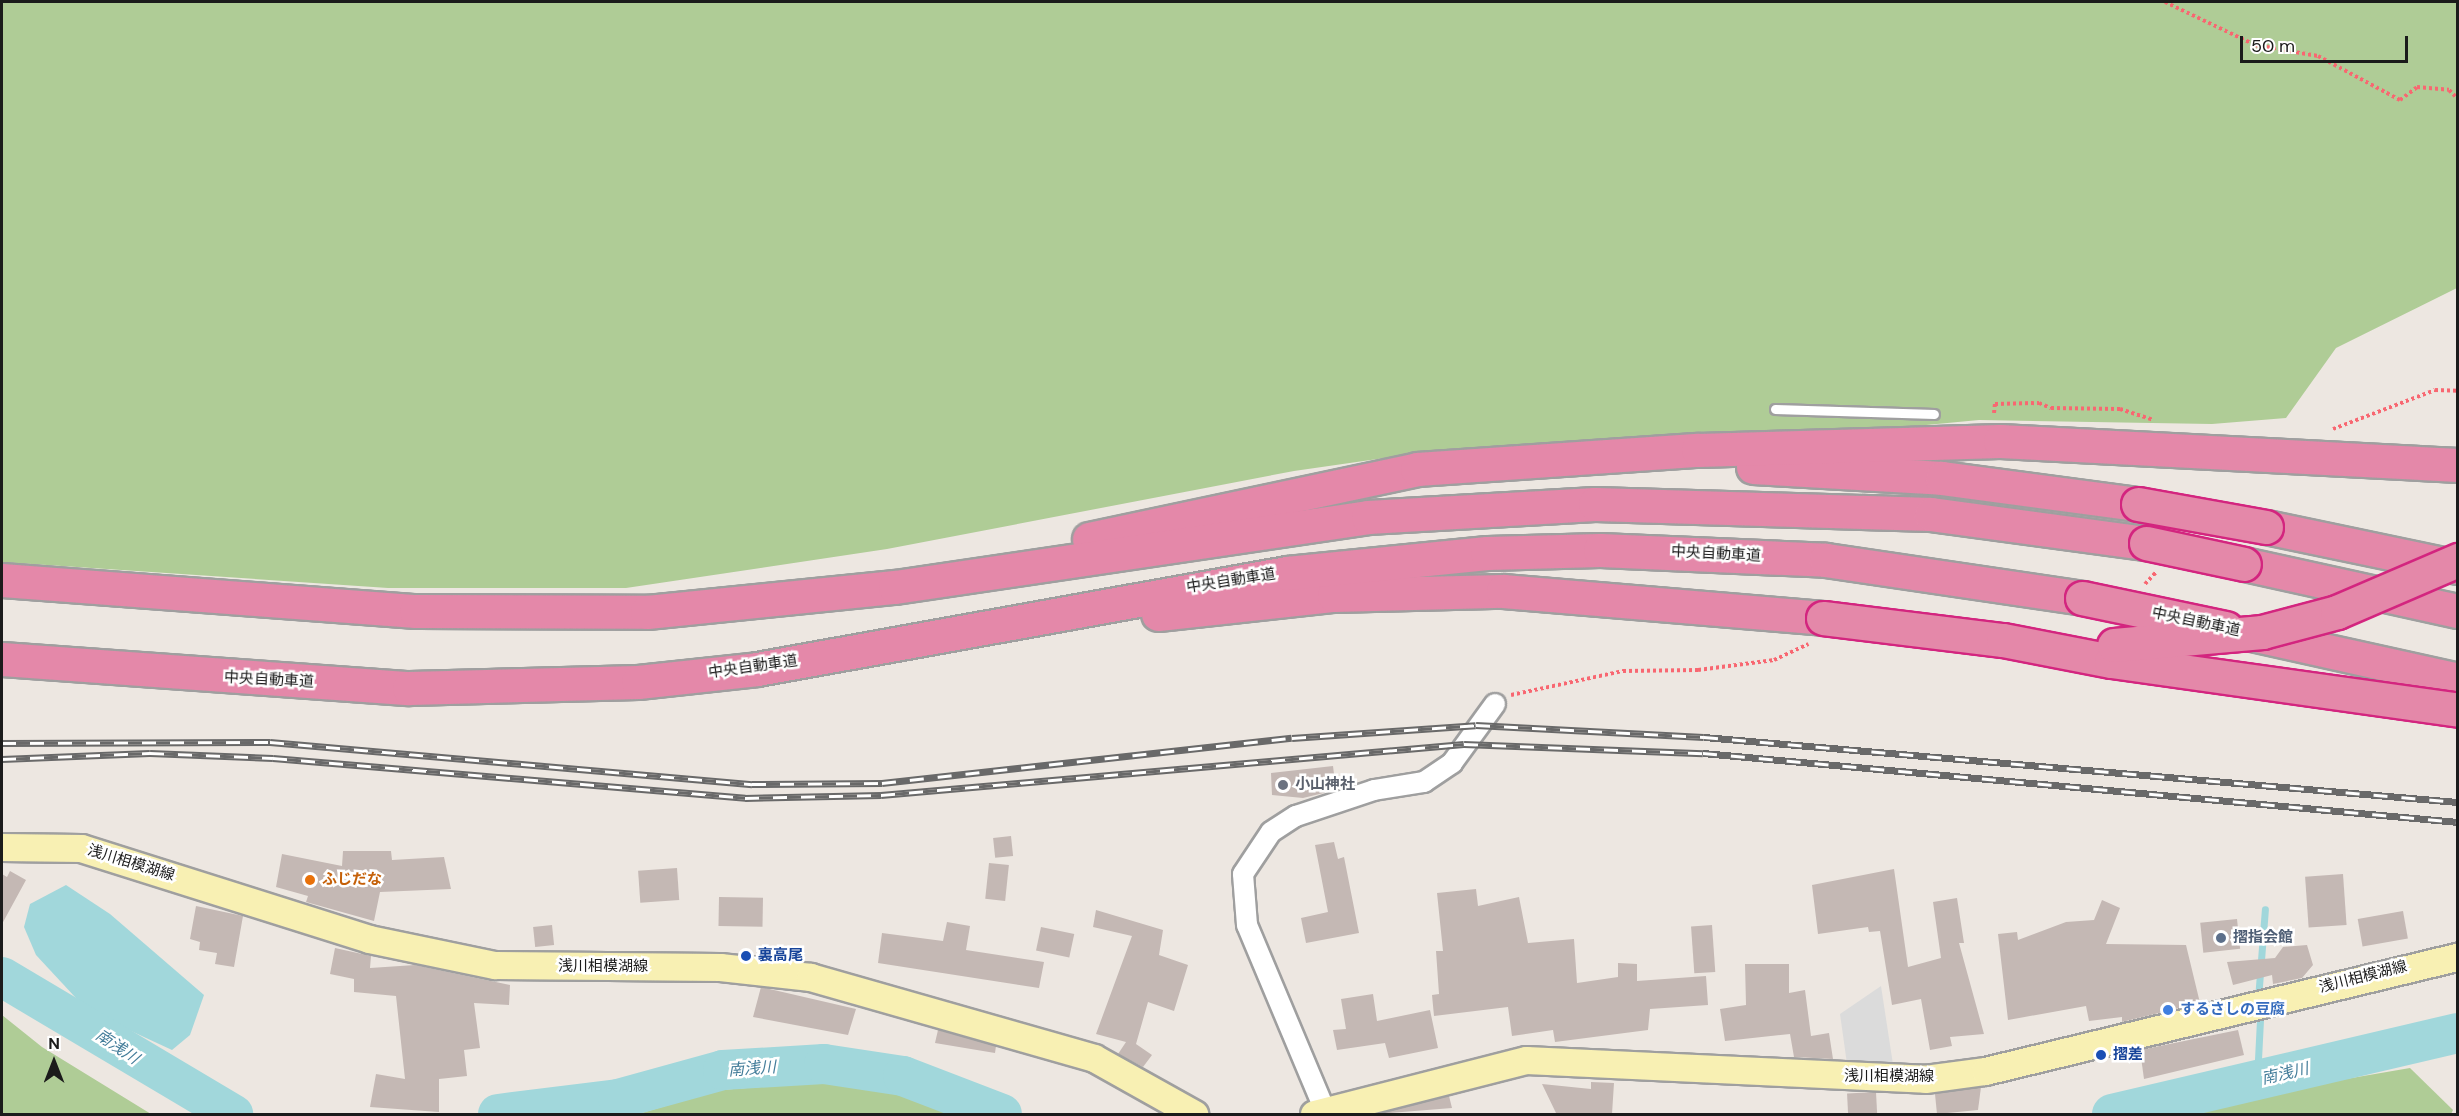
<!DOCTYPE html>
<meta charset="utf-8">
<style>
body{margin:0}
#map{position:relative;width:2459px;height:1116px;overflow:hidden;background:#ede7e1;font-family:"DM Sans","Noto Sans JP",sans-serif}
div>[style]{position:absolute}
[style*='--x']{left:calc(var(--x)*1px);top:calc(var(--y)*1px);width:calc(var(--w)*1px);rotate:calc(var(--a)*1deg)}
.forest>*{inset:0;background:#afcc96}
.parking>*{inset:0;background:#dbdbdb}
.water>*{inset:0;background:#a1d7db}
.stream>*{height:7px;margin:-3.5px;padding:0 3.5px;transform-origin:3.5px;border-radius:3.5px;background:#a1d7db}
.river>*{height:40px;margin:-20px;padding:0 20px;transform-origin:20px;border-radius:20px;background:#a1d7db}
.building>*{inset:0;background:#c4b8b4;transform-origin:0 0}
.path>*{height:4px;margin-top:-2px;transform-origin:0;background:repeating-linear-gradient(90deg,#f86771 0 3px,transparent 0 6px)}
.roads{filter:drop-shadow(2px 0 #9f9f9f) drop-shadow(-2px 0 #9f9f9f) drop-shadow(0 2px #9f9f9f) drop-shadow(0 -2px #9f9f9f)}
.service>*{height:9px;margin:-4.5px;padding:0 4.5px;transform-origin:4.5px;border-radius:4.5px;background:#fff}
.minor>*{height:20px;margin:-10px;padding:0 10px;transform-origin:10px;border-radius:10px;background:#fff}
.secondary>*{height:27px;margin:-13.5px;padding:0 13.5px;transform-origin:13.5px;border-radius:13.5px;background:#f8f0b3}
.motorway>*{height:33px;margin:-16.5px;padding:0 16.5px;transform-origin:16.5px;border-radius:16.5px;background:#e488a9}
.rail>*{height:7px;margin-top:-3.5px;transform-origin:0;background:repeating-linear-gradient(90deg,#fff 0 14px,#696969 0 28px);box-sizing:border-box;border-block:2px solid #696969}
.bridges{filter:drop-shadow(2px 0 #d3257f) drop-shadow(-2px 0 #d3257f) drop-shadow(0 2px #d3257f) drop-shadow(0 -2px #d3257f)}
.motorway-bridge>*{height:33px;margin:-16.5px;padding:0 16.5px;transform-origin:16.5px;border-radius:16.5px;background:#e488a9}
.dots>*{width:16px;height:16px;translate:-50% -50%;box-sizing:border-box;border:3px solid #fff;border-radius:50%}
span{translate:-50% -50%;white-space:nowrap;text-align:center;line-height:1.15;-webkit-text-stroke:5px #fff;paint-order:stroke}
.street-label{font-size:15px;color:#1b1b1b}
.worship-label{font-size:15px;color:#5b616d;font-weight:700}
.left{translate:0 -50%;text-align:left}
.food-label{font-size:15px;color:#c56008;font-weight:700}
.service-label{font-size:15px;color:#4e5e75;font-weight:700}
.transit-label{font-size:15px;color:#164399;font-weight:700}
.shop-label{font-size:15px;color:#366cbe;font-weight:700}
.water-label{font-size:16px;color:#447d9a;font-style:italic}
.frame{position:absolute;inset:0;border:3px solid #1b1b1b;pointer-events:none}
.north{position:absolute;left:24px;top:1032px;width:60px;height:60px;-webkit-text-stroke:4px #fff;paint-order:stroke;rotate:0deg;font-size:16px;font-weight:700;line-height:24px;text-align:center;color:#1b1b1b}
.north::after{content:'';display:block;margin:auto;width:21px;height:27px;background:#1b1b1b;clip-path:polygon(50% 0,100% 100%,50% 72%,0 100%)}
.scale{position:absolute;left:2240px;top:36px;width:168px;height:27px;box-sizing:border-box;border:3px solid #1b1b1b;border-top:0;padding-left:8px;font-size:18px;line-height:21px;white-space:nowrap;color:#1b1b1b;-webkit-text-stroke:4px #fff;paint-order:stroke}
</style>
<div id="map">
<div class="forest">
<div style="clip-path:polygon(2px 2px,2457px 2px,2457px 288px,2336px 348px,2286px 418px,2212px 424px,1979px 420px,1735px 443px,1447px 449px,1294px 471px,887px 549px,626px 588px,388px 588px,2px 562px)"></div>
<div style="clip-path:polygon(2px 1015px,42px 1047px,151px 1114px,2px 1114px)"></div>
<div style="clip-path:polygon(2410px 1068px,2453px 1110px,2451px 1114px,2140px 1114px)"></div>
<div style="clip-path:polygon(872px 1079px,960px 1114px,638px 1114px,720px 1090px)"></div>
</div>
<div class="parking">
<div style="clip-path:polygon(1881px 986px,1894px 1071px,1848px 1071px,1840px 1014px)"></div>
</div>
<div class="water">
<div style="clip-path:polygon(66px 885px,110px 914px,204px 995px,190px 1035px,172px 1050px,88px 1011px,36px 955px,24px 927px,30px 904px)"></div>
</div>
<div class="stream">
<div style="--x:2258;--y:999;--w:90;--a:-85.6"></div>
<div style="--x:2257;--y:1079;--w:60;--a:-87.1"></div>
</div>
<div class="river">
<div style="--x:2;--y:977;--w:269;--a:30.7"></div>
<div style="--x:498;--y:1114;--w:121;--a:-7.1"></div>
<div style="--x:618;--y:1099;--w:109;--a:-15.4"></div>
<div style="--x:723;--y:1070;--w:101;--a:-3.4"></div>
<div style="--x:824;--y:1064;--w:80;--a:8.6"></div>
<div style="--x:903;--y:1076;--w:106;--a:21"></div>
<div style="--x:2112;--y:1114;--w:355;--a:-13.2"></div>
</div>
<div class="building">
<div style="clip-path:polygon(1333px 766px,1336px 790px,1303px 798px,1272px 795px,1271px 773px)"></div>
<div style="left:1011px;top:836px;width:20px;height:18px;rotate:84deg"></div>
<div style="clip-path:polygon(1334px 842px,1338px 859px,1344px 857px,1359px 933px,1306px 943px,1301px 918px,1328px 912px,1315px 845px)"></div>
<div style="clip-path:polygon(343px 851px,391px 851px,392px 860px,444px 857px,451px 889px,380px 892px,374px 921px,306px 902px,308px 896px,276px 887px,282px 854px,342px 866px)"></div>
<div style="left:989px;top:863px;width:20px;height:36px;rotate:6deg"></div>
<div style="left:677px;top:868px;width:32px;height:39px;rotate:86deg"></div>
<div style="clip-path:polygon(1894px 869px,1908px 967px,1941px 958px,1933px 902px,1957px 898px,1964px 943px,1959px 943px,1984px 1034px,1950px 1037px,1952px 1046px,1930px 1050px,1921px 999px,1892px 1005px,1880px 931px,1869px 932px,1868px 927px,1818px 934px,1812px 885px)"></div>
<div style="clip-path:polygon(10px 871px,26px 880px,2px 924px,2px 874px,7px 877px)"></div>
<div style="left:2343px;top:874px;width:51px;height:38px;rotate:86deg"></div>
<div style="clip-path:polygon(1476px 889px,1478px 906px,1519px 897px,1528px 943px,1574px 939px,1577px 983px,1618px 977px,1618px 963px,1637px 964px,1637px 981px,1706px 976px,1708px 1005px,1650px 1009px,1648px 1030px,1555px 1042px,1553px 1030px,1512px 1036px,1508px 1007px,1434px 1016px,1432px 995px,1439px 994px,1436px 951px,1443px 951px,1437px 893px)"></div>
<div style="left:719px;top:897px;width:44px;height:29px;rotate:1deg"></div>
<div style="clip-path:polygon(2102px 900px,2120px 908px,2106px 944px,2186px 945px,2200px 1003px,2122px 1022px,2122px 1017px,2089px 1021px,2086px 1006px,2008px 1020px,1998px 934px,2017px 932px,2018px 940px,2066px 922px,2094px 920px)"></div>
<div style="clip-path:polygon(196px 906px,243px 916px,234px 967px,215px 964px,217px 953px,199px 950px,200px 942px,190px 939px)"></div>
<div style="clip-path:polygon(1096px 910px,1163px 930px,1159px 955px,1188px 965px,1174px 1011px,1148px 1002px,1136px 1044px,1152px 1055px,1143px 1067px,1118px 1054px,1126px 1042px,1096px 1034px,1132px 936px,1093px 927px)"></div>
<div style="left:2403px;top:911px;width:28px;height:46px;rotate:80deg"></div>
<div style="left:2237px;top:919px;width:30px;height:37px;rotate:84deg"></div>
<div style="clip-path:polygon(947px 922px,970px 926px,966px 950px,1044px 962px,1039px 988px,878px 963px,882px 933px,943px 941px)"></div>
<div style="left:552px;top:925px;width:20px;height:19px;rotate:84deg"></div>
<div style="left:1712px;top:925px;width:47px;height:21px;rotate:86deg"></div>
<div style="left:1041px;top:927px;width:34px;height:24px;rotate:12deg"></div>
<div style="clip-path:polygon(2307px 945px,2313px 965px,2302px 978px,2273px 984px,2272px 975px,2233px 985px,2227px 962px,2275px 958px,2283px 947px)"></div>
<div style="clip-path:polygon(335px 948px,371px 956px,370px 968px,415px 965px,510px 985px,509px 1005px,474px 1003px,480px 1048px,464px 1050px,467px 1076px,439px 1079px,439px 1112px,370px 1107px,376px 1074px,405px 1079px,396px 996px,354px 992px,354px 979px,330px 974px)"></div>
<div style="clip-path:polygon(1745px 964px,1789px 964px,1789px 993px,1805px 990px,1811px 1036px,1829px 1033px,1833px 1059px,1794px 1057px,1790px 1034px,1725px 1041px,1720px 1009px,1746px 1005px)"></div>
<div style="clip-path:polygon(761px 987px,856px 1009px,848px 1035px,753px 1017px)"></div>
<div style="clip-path:polygon(1373px 994px,1377px 1021px,1430px 1010px,1438px 1048px,1389px 1058px,1385px 1043px,1337px 1050px,1333px 1030px,1346px 1029px,1341px 999px)"></div>
<div style="clip-path:polygon(938px 1030px,996px 1046px,995px 1053px,935px 1043px)"></div>
<div style="clip-path:polygon(2238px 1030px,2244px 1055px,2144px 1079px,2140px 1050px)"></div>
<div style="clip-path:polygon(1591px 1082px,1614px 1083px,1612px 1114px,1556px 1113px,1542px 1084px,1591px 1089px)"></div>
<div style="clip-path:polygon(1981px 1087px,1978px 1110px,1937px 1114px,1935px 1094px)"></div>
<div style="left:1876px;top:1092px;width:22px;height:29px;rotate:87deg"></div>
<div style="clip-path:polygon(1449px 1096px,1452px 1108px,1377px 1114px)"></div>
</div>
<div class="path">
<div style="--x:2165;--y:2;--w:100;--a:25.5"></div>
<div style="--x:2255;--y:45;--w:64;--a:9.9"></div>
<div style="--x:2318;--y:56;--w:93;--a:28.2"></div>
<div style="--x:2400;--y:100;--w:21;--a:-37"></div>
<div style="--x:2417;--y:87;--w:32;--a:5"></div>
<div style="--x:2449;--y:90;--w:13;--a:45"></div>
<div style="--x:1994;--y:413;--w:9;--a:-84"></div>
<div style="--x:1995;--y:404;--w:44;--a:-1.3"></div>
<div style="--x:2039;--y:403;--w:13;--a:23"></div>
<div style="--x:2051;--y:408;--w:69;--a:0.8"></div>
<div style="--x:2120;--y:409;--w:35;--a:18"></div>
<div style="--x:2333;--y:429;--w:109;--a:-20.9"></div>
<div style="--x:2435;--y:390;--w:23;--a:2"></div>
<div style="--x:2145;--y:584;--w:16;--a:-47"></div>
<div style="--x:1511;--y:695;--w:115;--a:-12.1"></div>
<div style="--x:1623;--y:671;--w:75;--a:-0.8"></div>
<div style="--x:1698;--y:670;--w:77;--a:-7.5"></div>
<div style="--x:1774;--y:660;--w:38;--a:-25"></div>
</div>
<div class="roads">
<div class="service">
<div style="--x:1775;--y:409;--w:159;--a:1.8"></div>
</div>
<div class="minor">
<div style="--x:1326;--y:1113;--w:204;--a:-112.8"></div>
<div style="--x:1247;--y:925;--w:51;--a:-94.5"></div>
<div style="--x:1243;--y:874;--w:50;--a:-56.3"></div>
<div style="--x:1271;--y:832;--w:30;--a:-33"></div>
<div style="--x:1296;--y:816;--w:82;--a:-18.4"></div>
<div style="--x:1374;--y:790;--w:51;--a:-9.1"></div>
<div style="--x:1424;--y:782;--w:34;--a:-34"></div>
<div style="--x:1452;--y:763;--w:73;--a:-53.9"></div>
</div>
<div class="secondary">
<div style="--x:2;--y:847;--w:79;--a:0.7"></div>
<div style="--x:81;--y:848;--w:302;--a:17.5"></div>
<div style="--x:369;--y:939;--w:129;--a:11.7"></div>
<div style="--x:495;--y:965;--w:225;--a:0.5"></div>
<div style="--x:720;--y:967;--w:91;--a:6.3"></div>
<div style="--x:810;--y:977;--w:295;--a:15.9"></div>
<div style="--x:1094;--y:1058;--w:115;--a:29.2"></div>
<div style="--x:1314;--y:1114;--w:219;--a:-14.3"></div>
<div style="--x:1526;--y:1060;--w:399;--a:2.7"></div>
<div style="--x:1925;--y:1079;--w:61;--a:-7.6"></div>
<div style="--x:1985;--y:1071;--w:487;--a:-13.6"></div>
</div>
<div class="motorway">
<div style="--x:1753;--y:467;--w:189;--a:3.3"></div>
<div style="--x:1942;--y:478;--w:198;--a:7.6"></div>
<div style="--x:2266;--y:527;--w:196;--a:11.8"></div>
<div style="--x:1089;--y:539;--w:335;--a:-12"></div>
<div style="--x:1417;--y:469;--w:282;--a:-3.9"></div>
<div style="--x:1698;--y:450;--w:302;--a:-1.7"></div>
<div style="--x:2000;--y:441;--w:459;--a:3"></div>
<div style="--x:2244;--y:564;--w:219;--a:12.4"></div>
<div style="--x:2;--y:580;--w:415;--a:4.3"></div>
<div style="--x:416;--y:611;--w:231;--a:0.2"></div>
<div style="--x:647;--y:612;--w:249;--a:-5.8"></div>
<div style="--x:895;--y:587;--w:478;--a:-8.4"></div>
<div style="--x:1368;--y:517;--w:227;--a:-3.3"></div>
<div style="--x:1595;--y:504;--w:336;--a:1.7"></div>
<div style="--x:1931;--y:514;--w:217;--a:7.7"></div>
<div style="--x:1158;--y:614;--w:177;--a:-6.2"></div>
<div style="--x:1334;--y:595;--w:169;--a:-1.4"></div>
<div style="--x:1503;--y:591;--w:321;--a:4.8"></div>
<div style="--x:2251;--y:634;--w:212;--a:12.5"></div>
<div style="--x:2;--y:659;--w:408;--a:4.1"></div>
<div style="--x:409;--y:688;--w:229;--a:-1.5"></div>
<div style="--x:638;--y:682;--w:120;--a:-6.2"></div>
<div style="--x:757;--y:669;--w:539;--a:-10.27"></div>
<div style="--x:1287;--y:573;--w:201;--a:-5.7"></div>
<div style="--x:1487;--y:553;--w:113;--a:-1.5"></div>
<div style="--x:1600;--y:550;--w:226;--a:2.5"></div>
<div style="--x:1826;--y:560;--w:259;--a:8.4"></div>
</div>
</div>
<div class="rail">
<div style="--x:2;--y:743;--w:268;--a:-0.2"></div>
<div style="--x:270;--y:742;--w:484;--a:5"></div>
<div style="--x:752;--y:784;--w:130;--a:-0.4"></div>
<div style="--x:882;--y:783;--w:412;--a:-6.3"></div>
<div style="--x:1292;--y:738;--w:184;--a:-4"></div>
<div style="--x:1476;--y:725;--w:228;--a:3"></div>
<div style="--x:1704;--y:737;--w:757;--a:4.93"></div>
<div style="--x:2;--y:759;--w:148;--a:-2.3"></div>
<div style="--x:150;--y:753;--w:123;--a:2.3"></div>
<div style="--x:273;--y:758;--w:474;--a:4.8"></div>
<div style="--x:745;--y:798;--w:136;--a:-1.3"></div>
<div style="--x:881;--y:795;--w:585;--a:-5"></div>
<div style="--x:1464;--y:744;--w:239;--a:2.2"></div>
<div style="--x:1703;--y:753;--w:758;--a:5.22"></div>
</div>
<div class="bridges">
<div class="motorway-bridge">
<div style="--x:2138;--y:504;--w:130;--a:10.2"></div>
<div style="--x:2146;--y:543;--w:100;--a:12.1"></div>
<div style="--x:2082;--y:598;--w:147;--a:11.8"></div>
<div style="--x:1823;--y:618;--w:181;--a:7"></div>
<div style="--x:2003;--y:640;--w:110;--a:11"></div>
<div style="--x:2111;--y:661;--w:350;--a:8"></div>
<div style="--x:2114;--y:645;--w:149;--a:-5"></div>
<div style="--x:2262;--y:632;--w:78;--a:-14.9"></div>
<div style="--x:2337;--y:612;--w:132;--a:-23.3"></div>
</div>
</div>
<div class="dots">
<div style="left:1283px;top:785px;background:#6b7280"></div>
<div style="left:310px;top:880px;background:#e8710a"></div>
<div style="left:2221px;top:938px;background:#5c6f8a"></div>
<div style="left:746px;top:956px;background:#1a4fb4"></div>
<div style="left:2168px;top:1010px;background:#3f7fe0"></div>
<div style="left:2101px;top:1055px;background:#1a4fb4"></div>
</div>
<div class="street-label">
<span style="left:1716px;top:554px;rotate:3deg">中央自動車道</span>
<span style="left:1231px;top:581px;rotate:-9deg">中央自動車道</span>
<span style="left:2196px;top:622px;rotate:12deg">中央自動車道</span>
<span style="left:753px;top:667px;rotate:-8deg">中央自動車道</span>
<span style="left:269px;top:680px;rotate:3deg">中央自動車道</span>
<span style="left:131px;top:863px;rotate:17deg">浅川相模湖線</span>
<span style="left:603px;top:967px">浅川相模湖線</span>
<span style="left:2363px;top:977px;rotate:-14deg">浅川相模湖線</span>
<span style="left:1889px;top:1077px">浅川相模湖線</span>
</div>
<div class="worship-label">
<span class="left" style="left:1295px;top:785px">小山神社</span>
</div>
<div class="food-label">
<span class="left" style="left:322px;top:880px">ふじだな</span>
</div>
<div class="service-label">
<span class="left" style="left:2233px;top:938px">摺指会館</span>
</div>
<div class="transit-label">
<span class="left" style="left:758px;top:956px">裏高尾</span>
<span class="left" style="left:2113px;top:1055px">摺差</span>
</div>
<div class="shop-label">
<span class="left" style="left:2180px;top:1010px">するさしの豆腐</span>
</div>
<div class="water-label">
<span style="left:117px;top:1047px;rotate:34deg">南浅川</span>
<span style="left:752px;top:1069px;rotate:-4deg">南浅川</span>
<span style="left:2285px;top:1074px;rotate:-13deg">南浅川</span>
</div>
<div class="frame"></div>
<div class="north">N</div>
<div class="scale">50 m</div>
</div>
